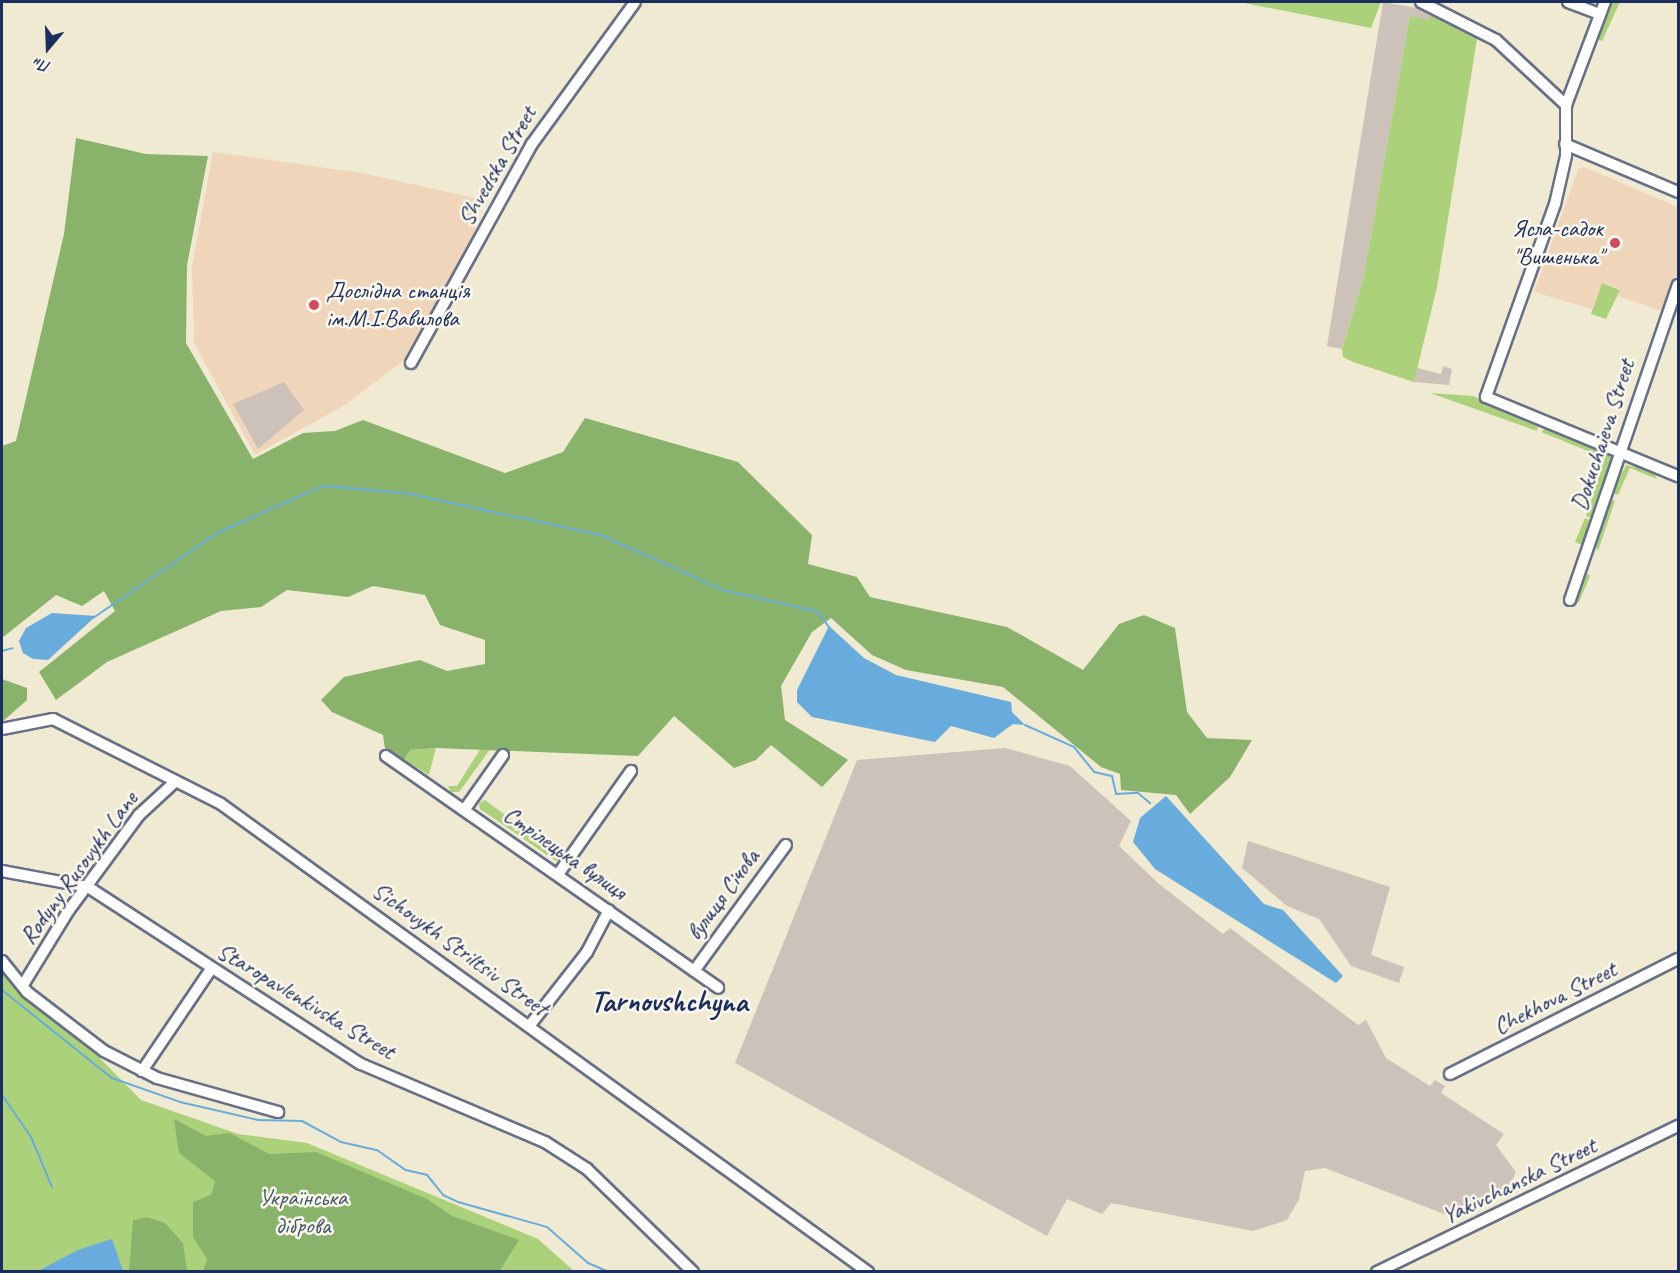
<!DOCTYPE html>
<meta charset="utf-8">
<style>
body{margin:0}
#map{position:relative;width:1680px;height:1273px;overflow:hidden;background:#f0ead2;font-family:Caveat,sans-serif}
div>[style]{position:absolute}
[style*='--x']{left:calc(var(--x)*1px);top:calc(var(--y)*1px);width:calc(var(--w)*1px);rotate:calc(var(--a)*1deg)}
.built>*{inset:0;background:#efd6bb}
.industrial>*{inset:0;background:#cdc2b9}
.green>*{inset:0;background:#acd17b;transform-origin:0 0}
.forest>*{inset:0;background:#89b36b}
.water>*{inset:0;background:#68acdd}
.stream>*{height:2px;margin:-1px;padding:0 1px;transform-origin:1px;border-radius:1px;background:#68acdd}
.roads{filter:drop-shadow(2px 0 #667087) drop-shadow(-2px 0 #667087) drop-shadow(0 2px #667087) drop-shadow(0 -2px #667087)}
.minor>*{height:10px;margin:-5px;padding:0 5px;transform-origin:5px;border-radius:5px;background:#fff}
.dots>*{width:16px;height:16px;translate:-50% -50%;box-sizing:border-box;border:3px solid #fbf7ec;border-radius:50%}
span{translate:-50% -50%;white-space:nowrap;text-align:center;line-height:1.15;-webkit-text-stroke:5px #fbf7ec;paint-order:stroke}
.street-label{font-size:24px;color:#1b2f5e}
.poi-label{font-size:24px;color:#1b2f5e}
.right{translate:-100% -50%;text-align:right}
.left{translate:0 -50%;text-align:left}
.park-label{font-size:24px;color:#3f5865}
.district-label{font-size:30px;color:#1b2f5e;font-weight:700}
.frame{position:absolute;inset:0;border:3px solid #1b2f5e;pointer-events:none}
.north{position:absolute;left:18px;top:18px;width:60px;height:60px;-webkit-text-stroke:4px #fbf7ec;paint-order:stroke;rotate:199deg;font-size:16px;font-weight:700;line-height:24px;text-align:center;color:#1b2f5e}
.north::after{content:'';display:block;margin:auto;width:21px;height:27px;background:#1b2f5e;clip-path:polygon(50% 0,100% 100%,50% 72%,0 100%)}
</style>
<div id="map">
<div class="built">
<div style="clip-path:polygon(213px 152px,362px 173px,475px 198px,476px 233px,403px 361px,345px 405px,255px 455px,194px 343px,192px 266px)"></div>
<div style="clip-path:polygon(1584px 167px,1678px 207px,1678px 278px,1665px 312px,1618px 296px,1620px 289px,1602px 283px,1592px 309px,1534px 292px,1578px 169px)"></div>
</div>
<div class="industrial">
<div style="clip-path:polygon(1383px 2px,1433px 11px,1429px 21px,1410px 16px,1363px 280px,1342px 349px,1327px 346px)"></div>
<div style="clip-path:polygon(1443px 366px,1452px 369px,1449px 385px,1414px 382px,1417px 368px,1441px 374px)"></div>
<div style="clip-path:polygon(284px 382px,304px 410px,258px 449px,233px 404px)"></div>
<div style="clip-path:polygon(1005px 748px,1070px 766px,1131px 821px,1119px 846px,1158px 883px,1223px 934px,1230px 928px,1358px 1025px,1366px 1020px,1386px 1058px,1430px 1086px,1435px 1080px,1445px 1086px,1441px 1093px,1504px 1134px,1496px 1145px,1516px 1172px,1508px 1189px,1444px 1214px,1325px 1168px,1305px 1171px,1299px 1199px,1287px 1220px,1253px 1231px,1111px 1203px,1102px 1214px,1067px 1199px,1047px 1236px,735px 1063px,857px 760px)"></div>
<div style="clip-path:polygon(1248px 841px,1390px 887px,1371px 955px,1404px 967px,1399px 983px,1351px 966px,1319px 919px,1287px 906px,1242px 868px)"></div>
</div>
<div class="green">
<div style="clip-path:polygon(1239px 2px,1381px 2px,1371px 28px)"></div>
<div style="clip-path:polygon(1609px 2px,1620px 2px,1602px 41px,1596px 39px)"></div>
<div style="clip-path:polygon(1433px 11px,1478px 33px,1437px 287px,1414px 382px,1353px 362px,1343px 357px,1342px 349px,1363px 280px,1410px 16px,1429px 20px)"></div>
<div style="clip-path:polygon(1602px 283px,1620px 290px,1606px 319px,1591px 314px)"></div>
<div style="clip-path:polygon(1430px 393px,1473px 396px,1538px 427px,1537px 431px)"></div>
<div style="clip-path:polygon(1547px 427px,1613px 457px,1595px 519px,1586px 516px,1605px 458px,1541px 432px)"></div>
<div style="clip-path:polygon(1626px 465px,1653px 471px,1657px 479px,1630px 468px,1618px 495px,1612px 493px)"></div>
<div style="clip-path:polygon(1609px 499px,1615px 501px,1598px 551px,1593px 542px)"></div>
<div style="clip-path:polygon(1585px 518px,1594px 522px,1583px 545px,1575px 542px)"></div>
<div style="left:1583px;top:572px;width:8px;height:30px;rotate:23deg"></div>
<div style="clip-path:polygon(436px 748px,429px 775px,404px 760px,410px 750px)"></div>
<div style="clip-path:polygon(481px 748px,491px 748px,459px 792px,451px 792px,448px 786px,457px 786px)"></div>
<div style="clip-path:polygon(485px 800px,555px 852px,562px 851px,563px 859px,556px 861px,480px 809px,479px 803px)"></div>
<div style="clip-path:polygon(2px 971px,75px 1033px,141px 1100px,238px 1134px,307px 1143px,538px 1239px,574px 1271px,500px 1271px,514px 1249px,498px 1272px,2px 1271px)"></div>
</div>
<div class="forest">
<div style="clip-path:polygon(76px 138px,146px 154px,208px 156px,187px 265px,186px 343px,253px 459px,303px 433px,335px 431px,363px 420px,505px 473px,563px 452px,585px 418px,738px 462px,812px 535px,808px 564px,857px 577px,870px 597px,1007px 627px,1083px 670px,1119px 624px,1144px 615px,1175px 628px,1187px 712px,1207px 738px,1252px 740px,1230px 777px,1190px 814px,1176px 795px,1121px 790px,1120px 774px,1101px 767px,1003px 687px,906px 670px,872px 655px,831px 618px,812px 632px,781px 686px,785px 720px,848px 760px,822px 787px,771px 745px,756px 760px,734px 768px,674px 716px,638px 756px,436px 748px,410px 750px,404px 760px,386px 756px,383px 735px,332px 712px,321px 700px,344px 677px,420px 660px,447px 671px,485px 664px,485px 640px,440px 625px,425px 595px,373px 586px,348px 597px,287px 590px,261px 607px,221px 611px,107px 662px,56px 700px,39px 672px,115px 611px,104px 591px,82px 606px,56px 595px,2px 638px,2px 446px,16px 441px,64px 234px)"></div>
<div style="clip-path:polygon(2px 679px,27px 688px,27px 700px,2px 722px)"></div>
<div style="clip-path:polygon(174px 1119px,206px 1136px,230px 1133px,269px 1154px,316px 1152px,427px 1199px,452px 1216px,519px 1240px,500px 1271px,203px 1271px,207px 1259px,193px 1237px,193px 1202px,211px 1195px,215px 1181px,179px 1153px)"></div>
<div style="clip-path:polygon(147px 1217px,165px 1223px,183px 1243px,187px 1271px,129px 1271px,133px 1220px)"></div>
</div>
<div class="water">
<div style="clip-path:polygon(52px 613px,96px 616px,48px 660px,33px 659px,23px 653px,19px 641px,26px 628px)"></div>
<div style="clip-path:polygon(829px 626px,864px 658px,896px 675px,1011px 702px,1012px 712px,1025px 725px,1013px 724px,994px 738px,951px 726px,935px 742px,812px 717px,797px 702px,797px 690px)"></div>
<div style="clip-path:polygon(1166px 796px,1264px 904px,1283px 910px,1343px 976px,1336px 983px,1155px 869px,1133px 842px,1140px 818px)"></div>
<div style="clip-path:polygon(112px 1239px,123px 1271px,38px 1271px,78px 1250px)"></div>
</div>
<div class="stream">
<div style="--x:93;--y:618;--w:153;--a:-34.3"></div>
<div style="--x:219;--y:532;--w:114;--a:-23.9"></div>
<div style="--x:323;--y:486;--w:82;--a:4.9"></div>
<div style="--x:405;--y:493;--w:200;--a:12.1"></div>
<div style="--x:601;--y:535;--w:134;--a:24.3"></div>
<div style="--x:723;--y:590;--w:98;--a:13"></div>
<div style="--x:818;--y:612;--w:19;--a:54"></div>
<div style="--x:2;--y:651;--w:11;--a:-15"></div>
<div style="--x:1025;--y:725;--w:54;--a:24.2"></div>
<div style="--x:1074;--y:747;--w:32;--a:51"></div>
<div style="--x:1094;--y:772;--w:18;--a:13"></div>
<div style="--x:1112;--y:776;--w:18;--a:77"></div>
<div style="--x:1116;--y:794;--w:22;--a:-3"></div>
<div style="--x:1138;--y:793;--w:16;--a:40"></div>
<div style="--x:2;--y:990;--w:141;--a:38.7"></div>
<div style="--x:112;--y:1078;--w:72;--a:19.4"></div>
<div style="--x:180;--y:1102;--w:80;--a:13"></div>
<div style="--x:258;--y:1120;--w:44;--a:1.3"></div>
<div style="--x:302;--y:1121;--w:44;--a:28.3"></div>
<div style="--x:341;--y:1142;--w:37;--a:13"></div>
<div style="--x:377;--y:1150;--w:35;--a:35"></div>
<div style="--x:406;--y:1170;--w:22;--a:13"></div>
<div style="--x:427;--y:1175;--w:26;--a:51"></div>
<div style="--x:443;--y:1195;--w:17;--a:25"></div>
<div style="--x:458;--y:1202;--w:92;--a:15.7"></div>
<div style="--x:547;--y:1227;--w:55;--a:41.3"></div>
<div style="--x:588;--y:1263;--w:23;--a:23"></div>
<div style="--x:2;--y:1095;--w:51;--a:55.4"></div>
<div style="--x:31;--y:1137;--w:54;--a:67.2"></div>
</div>
<div class="roads">
<div class="minor">
<div style="--x:1421;--y:2;--w:84;--a:26.9"></div>
<div style="--x:1496;--y:40;--w:96;--a:42.9"></div>
<div style="--x:1566;--y:105;--w:51;--a:90"></div>
<div style="--x:1566;--y:156;--w:49;--a:102.9"></div>
<div style="--x:1555;--y:204;--w:205;--a:109.7"></div>
<div style="--x:1486;--y:397;--w:208;--a:22.4"></div>
<div style="--x:1568;--y:2;--w:34;--a:21"></div>
<div style="--x:1566;--y:105;--w:110;--a:-69.3"></div>
<div style="--x:1565;--y:144;--w:123;--a:23"></div>
<div style="--x:411;--y:363;--w:250;--a:-61.1"></div>
<div style="--x:532;--y:144;--w:175;--a:-54"></div>
<div style="--x:1570;--y:600;--w:333;--a:-71.1"></div>
<div style="--x:2;--y:729;--w:52;--a:-11.1"></div>
<div style="--x:53;--y:719;--w:188;--a:26.8"></div>
<div style="--x:221;--y:804;--w:799;--a:35.88"></div>
<div style="--x:386;--y:756;--w:405;--a:34.9"></div>
<div style="--x:465;--y:809;--w:66;--a:-54.9"></div>
<div style="--x:2;--y:871;--w:87;--a:10.5"></div>
<div style="--x:88;--y:887;--w:325;--a:33"></div>
<div style="--x:361;--y:1064;--w:200;--a:23"></div>
<div style="--x:545;--y:1142;--w:50;--a:32.7"></div>
<div style="--x:587;--y:1169;--w:148;--a:44.2"></div>
<div style="--x:559;--y:873;--w:125;--a:-54.8"></div>
<div style="--x:2;--y:961;--w:40;--a:51"></div>
<div style="--x:27;--y:992;--w:97;--a:37.5"></div>
<div style="--x:104;--y:1051;--w:59;--a:27"></div>
<div style="--x:157;--y:1078;--w:126;--a:15.7"></div>
<div style="--x:694;--y:971;--w:156;--a:-53.9"></div>
<div style="--x:23;--y:985;--w:88;--a:-58.5"></div>
<div style="--x:69;--y:910;--w:118;--a:-53.6"></div>
<div style="--x:139;--y:815;--w:50;--a:-42.6"></div>
<div style="--x:530;--y:1025;--w:93;--a:-52"></div>
<div style="--x:587;--y:952;--w:47;--a:-62.4"></div>
<div style="--x:142;--y:1071;--w:123;--a:-55.9"></div>
<div style="--x:1450;--y:1074;--w:255;--a:-26.8"></div>
<div style="--x:1377;--y:1272;--w:335;--a:-25.9"></div>
</div>
</div>
<div class="dots">
<div style="left:1615px;top:243px;background:#d1495b"></div>
<div style="left:314px;top:305px;background:#d1495b"></div>
</div>
<div class="street-label">
<span style="left:497px;top:166px;rotate:-60deg">Shvedska Street</span>
<span style="left:1603px;top:435px;rotate:-72deg">Dokuchaieva Street</span>
<span style="left:565px;top:853px;rotate:35deg">Стрілецька вулиця</span>
<span style="left:79px;top:868px;rotate:-54deg">Rodyny Rusovykh Lane</span>
<span style="left:723px;top:895px;rotate:-54deg">вулиця Січова</span>
<span style="left:460px;top:949px;rotate:36deg">Sichovykh Striltsiv Street</span>
<span style="left:1555px;top:998px;rotate:-27deg">Chekhova Street</span>
<span style="left:306px;top:1001px;rotate:31deg">Staropavlenkivska Street</span>
<span style="left:1519px;top:1181px;rotate:-26deg">Yakivchanska Street</span>
</div>
<div class="poi-label">
<span class="right" style="left:1603px;top:243px">Ясла-садок<br>"Вишенька"</span>
<span class="left" style="left:326px;top:305px">Дослідна станція<br>ім.М.І.Вавилова</span>
</div>
<div class="park-label">
<span style="left:303px;top:1212px">Українська<br>діброва</span>
</div>
<div class="district-label">
<span style="left:669px;top:1001px">Tarnovshchyna</span>
</div>
<div class="frame"></div>
<div class="north">Пн</div>
</div>
